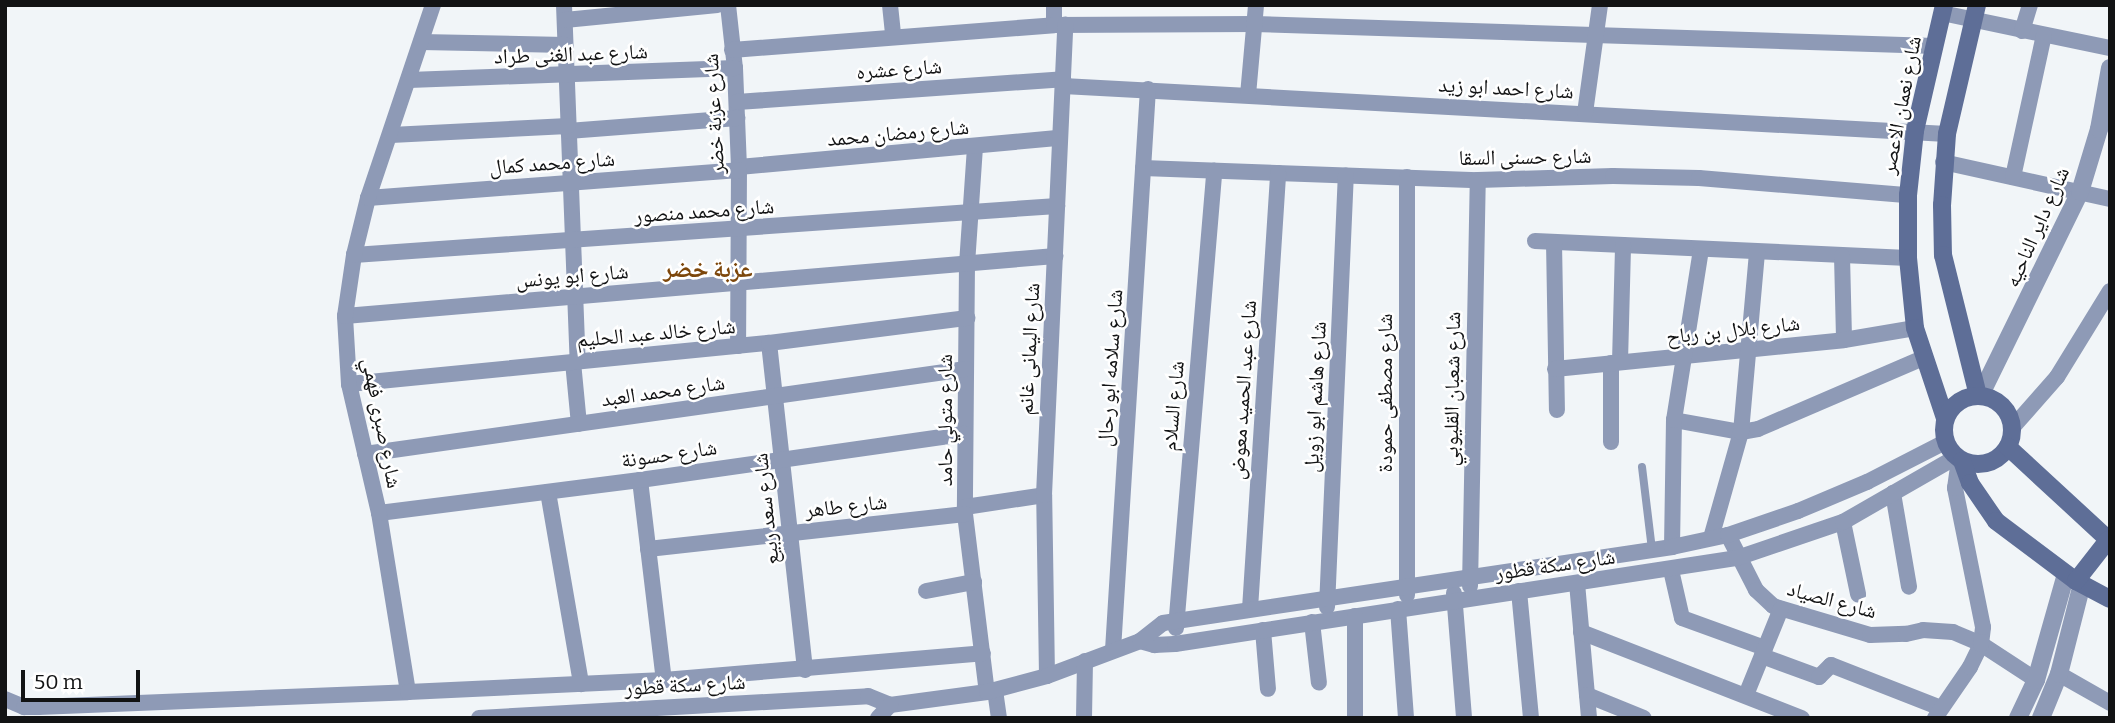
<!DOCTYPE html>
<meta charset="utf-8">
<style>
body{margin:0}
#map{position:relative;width:2115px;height:723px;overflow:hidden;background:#f1f5f8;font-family:Bitter,"Noto Naskh Arabic",serif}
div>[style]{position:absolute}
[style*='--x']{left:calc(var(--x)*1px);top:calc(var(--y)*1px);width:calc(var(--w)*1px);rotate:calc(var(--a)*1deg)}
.service>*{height:8px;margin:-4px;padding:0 4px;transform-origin:4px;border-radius:4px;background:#8e9ab6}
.minor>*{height:16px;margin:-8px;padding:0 8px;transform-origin:8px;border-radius:8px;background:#8e9ab6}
.tertiary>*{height:18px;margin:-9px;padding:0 9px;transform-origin:9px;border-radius:9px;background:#8e9ab6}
.secondary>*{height:18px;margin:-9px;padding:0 9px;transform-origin:9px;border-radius:9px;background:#5e6e97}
.secondary>.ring{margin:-9px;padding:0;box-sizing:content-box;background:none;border:18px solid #5e6e97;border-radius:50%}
span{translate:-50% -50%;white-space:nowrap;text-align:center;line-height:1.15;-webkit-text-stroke:5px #fff;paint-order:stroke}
.street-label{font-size:21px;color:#121314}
.quarter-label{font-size:24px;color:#7d470b;font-weight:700}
.frame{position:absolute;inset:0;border:7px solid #121314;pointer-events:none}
.scale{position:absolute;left:21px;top:670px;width:119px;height:32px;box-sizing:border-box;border:4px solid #121314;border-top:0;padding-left:9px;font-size:21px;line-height:24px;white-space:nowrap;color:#121314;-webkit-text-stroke:5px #fff;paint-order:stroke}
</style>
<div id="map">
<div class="service">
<div style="--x:1642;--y:467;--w:84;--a:83.1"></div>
</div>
<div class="minor">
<div style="--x:564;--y:5;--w:357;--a:87.8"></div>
<div style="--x:728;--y:5;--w:63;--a:83.7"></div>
<div style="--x:735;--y:68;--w:99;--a:87.7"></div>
<div style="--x:739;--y:167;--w:179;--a:90.3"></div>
<div style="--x:890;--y:5;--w:30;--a:84"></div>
<div style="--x:1054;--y:5;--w:20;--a:90"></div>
<div style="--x:1942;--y:13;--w:172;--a:11.8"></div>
<div style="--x:565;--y:20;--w:153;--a:-5.6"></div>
<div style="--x:2022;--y:31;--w:27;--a:-73"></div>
<div style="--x:421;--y:42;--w:144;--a:1.2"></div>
<div style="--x:732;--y:50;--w:323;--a:-4.4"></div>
<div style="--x:1054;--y:25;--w:200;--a:-0.3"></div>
<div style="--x:1254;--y:24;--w:681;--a:1.85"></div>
<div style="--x:409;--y:80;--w:326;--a:-2.1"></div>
<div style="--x:1063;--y:86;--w:885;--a:3.11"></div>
<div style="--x:1248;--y:95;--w:90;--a:-84.9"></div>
<div style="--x:737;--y:102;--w:327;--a:-4"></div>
<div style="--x:1585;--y:113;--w:109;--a:-82.1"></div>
<div style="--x:568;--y:131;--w:170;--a:-4.4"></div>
<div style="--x:391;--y:135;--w:177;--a:-2.9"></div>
<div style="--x:975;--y:147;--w:116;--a:93.9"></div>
<div style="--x:967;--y:263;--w:251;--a:90.5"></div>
<div style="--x:965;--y:514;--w:179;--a:83"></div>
<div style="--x:1943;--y:162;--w:171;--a:12.5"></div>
<div style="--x:739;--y:167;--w:322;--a:-5.2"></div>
<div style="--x:1143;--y:168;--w:335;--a:2.1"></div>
<div style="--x:1478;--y:180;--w:135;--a:-1.7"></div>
<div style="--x:1613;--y:176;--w:86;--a:1.3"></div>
<div style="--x:1699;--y:178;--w:210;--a:4.7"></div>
<div style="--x:1407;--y:177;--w:418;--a:90"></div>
<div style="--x:2013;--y:177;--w:145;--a:-77.7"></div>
<div style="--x:368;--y:198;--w:372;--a:-4.3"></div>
<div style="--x:1535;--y:241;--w:373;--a:2.6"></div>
<div style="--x:1554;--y:242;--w:168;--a:89"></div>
<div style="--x:354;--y:255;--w:705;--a:-3.99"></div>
<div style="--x:1842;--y:256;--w:84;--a:88.6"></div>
<div style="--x:345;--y:316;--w:713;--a:-4.83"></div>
<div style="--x:769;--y:343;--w:329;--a:83.7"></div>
<div style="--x:573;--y:362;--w:62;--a:84.5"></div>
<div style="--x:1620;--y:362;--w:117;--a:-88.5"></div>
<div style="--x:1611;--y:363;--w:79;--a:90"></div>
<div style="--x:1555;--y:369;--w:290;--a:-5.7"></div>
<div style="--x:1844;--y:340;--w:72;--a:-9.6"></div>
<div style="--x:349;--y:384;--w:422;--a:-5.6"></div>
<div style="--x:769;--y:343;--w:200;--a:-7.2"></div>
<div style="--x:1674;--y:420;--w:68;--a:10.2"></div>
<div style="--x:1741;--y:432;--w:17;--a:-10"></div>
<div style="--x:1758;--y:429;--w:180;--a:-23.3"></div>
<div style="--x:2012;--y:428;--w:68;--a:-48.6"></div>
<div style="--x:2057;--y:377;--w:101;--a:-58.4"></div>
<div style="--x:365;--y:454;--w:607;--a:-8.05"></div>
<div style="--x:640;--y:480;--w:201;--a:83.2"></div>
<div style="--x:548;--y:492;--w:195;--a:80.2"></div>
<div style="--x:1893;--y:493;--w:95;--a:80.3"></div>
<div style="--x:965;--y:507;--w:80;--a:-8.6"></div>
<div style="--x:379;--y:513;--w:263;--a:-7.2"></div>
<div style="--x:640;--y:480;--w:328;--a:-8.1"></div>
<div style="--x:1843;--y:522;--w:74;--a:78.2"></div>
<div style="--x:1728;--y:535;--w:62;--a:63"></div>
<div style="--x:1756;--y:590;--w:23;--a:43"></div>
<div style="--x:1773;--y:606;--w:101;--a:16.6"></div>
<div style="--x:1870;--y:635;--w:36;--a:-2"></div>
<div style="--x:1906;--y:634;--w:17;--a:-13"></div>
<div style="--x:1923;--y:630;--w:30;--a:4"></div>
<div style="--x:1953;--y:632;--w:30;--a:23"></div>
<div style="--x:1981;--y:644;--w:66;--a:33.2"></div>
<div style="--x:1711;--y:538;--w:110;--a:-74.2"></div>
<div style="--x:1741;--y:432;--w:181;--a:-84.9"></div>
<div style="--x:1672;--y:547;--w:127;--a:-89.1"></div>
<div style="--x:1674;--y:420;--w:173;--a:-81"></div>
<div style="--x:648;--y:549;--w:319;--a:-6.3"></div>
<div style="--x:1671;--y:570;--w:49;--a:77.1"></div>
<div style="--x:1682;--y:618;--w:88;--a:19.9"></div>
<div style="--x:1577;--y:583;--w:136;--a:84.9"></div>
<div style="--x:1470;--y:586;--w:406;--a:-88.9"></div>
<div style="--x:926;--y:591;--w:49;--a:-10.6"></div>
<div style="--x:1519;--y:591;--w:128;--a:84.6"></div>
<div style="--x:1454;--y:593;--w:125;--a:85.4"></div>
<div style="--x:1327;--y:607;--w:432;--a:-87.5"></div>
<div style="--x:1250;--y:609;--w:437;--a:-86.3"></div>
<div style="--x:1398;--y:609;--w:109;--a:85.8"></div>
<div style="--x:1312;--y:622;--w:61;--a:83.5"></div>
<div style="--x:1176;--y:628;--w:459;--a:-85.2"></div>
<div style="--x:1263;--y:630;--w:59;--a:85.2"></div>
<div style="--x:1581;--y:632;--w:237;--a:21.3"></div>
<div style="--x:1140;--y:641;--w:15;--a:16"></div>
<div style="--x:1154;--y:645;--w:21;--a:-3"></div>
<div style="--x:1175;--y:644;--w:569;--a:-8.7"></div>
<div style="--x:1737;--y:558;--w:112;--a:-18.8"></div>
<div style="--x:1843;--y:522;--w:130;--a:-29.9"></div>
<div style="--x:1113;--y:650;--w:562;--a:-86.43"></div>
<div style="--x:1762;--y:656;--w:61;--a:20.2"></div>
<div style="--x:1819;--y:677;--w:17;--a:-45"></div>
<div style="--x:1831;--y:665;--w:118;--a:21.4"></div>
<div style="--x:2059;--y:674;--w:59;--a:29.6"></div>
<div style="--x:1047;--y:676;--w:181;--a:-90.9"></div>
<div style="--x:1044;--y:495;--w:471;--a:-87.4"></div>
<div style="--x:995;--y:690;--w:28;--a:82"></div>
<div style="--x:408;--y:692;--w:181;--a:-99.2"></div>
<div style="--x:379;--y:513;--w:132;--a:-103.1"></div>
<div style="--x:349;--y:384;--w:68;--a:-93.4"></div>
<div style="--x:345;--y:316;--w:62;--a:-81.6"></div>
<div style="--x:354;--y:255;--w:59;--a:-76.2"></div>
<div style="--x:368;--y:198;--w:204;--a:-71.4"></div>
<div style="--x:1587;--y:695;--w:61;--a:22"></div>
<div style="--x:1746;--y:695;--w:93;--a:-67.9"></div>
<div style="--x:5;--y:699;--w:21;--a:23"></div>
<div style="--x:24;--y:707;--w:14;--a:0"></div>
<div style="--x:38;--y:707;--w:370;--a:-2.3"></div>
<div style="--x:408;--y:692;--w:256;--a:-2.7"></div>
<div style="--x:664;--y:680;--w:320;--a:-4.8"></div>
<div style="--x:479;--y:718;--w:390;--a:-3.2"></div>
<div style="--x:868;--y:696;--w:24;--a:22"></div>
<div style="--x:890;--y:705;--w:98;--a:-7.6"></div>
<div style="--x:987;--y:692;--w:62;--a:-14.9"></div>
<div style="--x:1047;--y:676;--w:99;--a:-20.6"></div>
<div style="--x:1140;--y:641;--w:29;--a:-38"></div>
<div style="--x:1163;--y:623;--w:515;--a:-8.49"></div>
<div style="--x:1672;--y:547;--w:57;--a:-12.1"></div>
<div style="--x:1728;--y:535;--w:74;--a:-18.9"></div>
<div style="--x:1798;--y:511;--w:75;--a:-22.8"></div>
<div style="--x:1867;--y:482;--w:88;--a:-27.1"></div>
<div style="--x:878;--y:718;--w:18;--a:-47"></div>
<div style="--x:1084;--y:718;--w:57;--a:-89"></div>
<div style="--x:1355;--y:718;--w:102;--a:-90"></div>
<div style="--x:1935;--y:718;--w:62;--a:-55.5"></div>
<div style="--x:1970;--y:667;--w:25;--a:-64"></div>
<div style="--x:1981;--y:644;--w:17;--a:-83"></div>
<div style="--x:1983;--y:627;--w:142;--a:-101.4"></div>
<div style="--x:1955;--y:488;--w:29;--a:-82"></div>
</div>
<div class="tertiary">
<div style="--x:1980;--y:396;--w:227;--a:-63.9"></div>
<div style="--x:2080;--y:192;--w:66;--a:-73.2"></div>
<div style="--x:2099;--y:129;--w:62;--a:-79.8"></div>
<div style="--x:2018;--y:718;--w:42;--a:-64.7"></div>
<div style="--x:2036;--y:680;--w:110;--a:-74.2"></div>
<div style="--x:2041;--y:718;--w:48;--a:-67.8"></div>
<div style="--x:2059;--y:674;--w:93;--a:-75.7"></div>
</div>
<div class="secondary">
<div style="--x:1944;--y:5;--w:129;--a:103"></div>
<div style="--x:1915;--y:131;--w:64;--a:96.2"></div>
<div style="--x:1908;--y:195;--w:63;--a:90"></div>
<div style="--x:1908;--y:258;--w:70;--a:84.3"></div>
<div style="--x:1915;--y:328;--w:95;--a:71.6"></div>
<div style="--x:1977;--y:5;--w:132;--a:103.1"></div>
<div style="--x:1947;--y:134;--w:71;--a:94"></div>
<div style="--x:1942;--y:205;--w:50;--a:88.9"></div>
<div style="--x:1943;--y:255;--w:144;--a:76"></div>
<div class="ring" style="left:1944px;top:396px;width:50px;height:50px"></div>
<div style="--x:2008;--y:447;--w:139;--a:42.7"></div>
<div style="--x:1962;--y:461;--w:23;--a:70"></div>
<div style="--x:1970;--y:483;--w:46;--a:55.6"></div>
<div style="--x:1996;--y:521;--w:100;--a:36.9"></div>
<div style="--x:2076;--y:581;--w:38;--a:28"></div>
<div style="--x:2076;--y:581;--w:52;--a:-52"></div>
</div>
<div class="street-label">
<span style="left:571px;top:54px;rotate:-2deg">شارع عبد الغنى طراد</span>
<span style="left:899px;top:69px;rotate:-4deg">شارع عشره</span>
<span style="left:1506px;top:88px;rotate:3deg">شارع احمد ابو زيد</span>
<span style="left:1901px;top:105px;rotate:-79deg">شارع نعمان الاعصر</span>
<span style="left:714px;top:114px;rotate:-93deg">شارع عزبة خضر</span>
<span style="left:898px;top:133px;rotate:-5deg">شارع رمضان محمد</span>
<span style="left:1525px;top:157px;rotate:-1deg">شارع حسنى السقا</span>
<span style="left:552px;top:163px;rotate:-4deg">شارع محمد كمال</span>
<span style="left:704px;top:211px;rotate:-4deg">شارع محمد منصور</span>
<span style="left:2037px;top:227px;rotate:-66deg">شارع داير الناحيه</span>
<span style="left:572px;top:276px;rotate:-5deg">شارع ابو يونس</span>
<span style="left:1733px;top:330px;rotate:-6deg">شارع بلال بن رباح</span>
<span style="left:656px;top:333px;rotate:-5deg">شارع خالد عبد الحليم</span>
<span style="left:1029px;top:349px;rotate:-87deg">شارع اليمانى غانم</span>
<span style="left:1110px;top:368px;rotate:-86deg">شارع سلامه ابو رحال</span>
<span style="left:1452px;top:389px;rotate:-89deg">شارع شعبان القليوبي</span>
<span style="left:1243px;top:390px;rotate:-86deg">شارع عبد الحميد معوض</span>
<span style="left:663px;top:391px;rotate:-8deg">شارع محمد العبد</span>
<span style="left:1385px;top:393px;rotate:-90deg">شارع مصطفى حمودة</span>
<span style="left:1315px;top:397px;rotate:-87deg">شارع هاشم ابو زويل</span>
<span style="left:1173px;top:406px;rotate:-85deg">شارع السلام</span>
<span style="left:945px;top:420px;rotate:-90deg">شارع متولي حامد</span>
<span style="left:382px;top:423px;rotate:79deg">شارع صبرى فهمي</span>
<span style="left:669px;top:454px;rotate:-8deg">شارع حسونة</span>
<span style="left:846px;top:506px;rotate:-6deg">شارع طاهر</span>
<span style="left:766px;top:509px;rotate:-96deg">شارع سعد ربيع</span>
<span style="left:1555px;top:565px;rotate:-8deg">شارع سكة قطور</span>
<span style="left:1832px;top:600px;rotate:15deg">شارع الصياد</span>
<span style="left:685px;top:685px;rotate:-3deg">شارع سكة قطور</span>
</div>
<div class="quarter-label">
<span style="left:708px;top:270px">عزبة خضر</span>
</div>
<div class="frame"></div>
<div class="scale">50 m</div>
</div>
